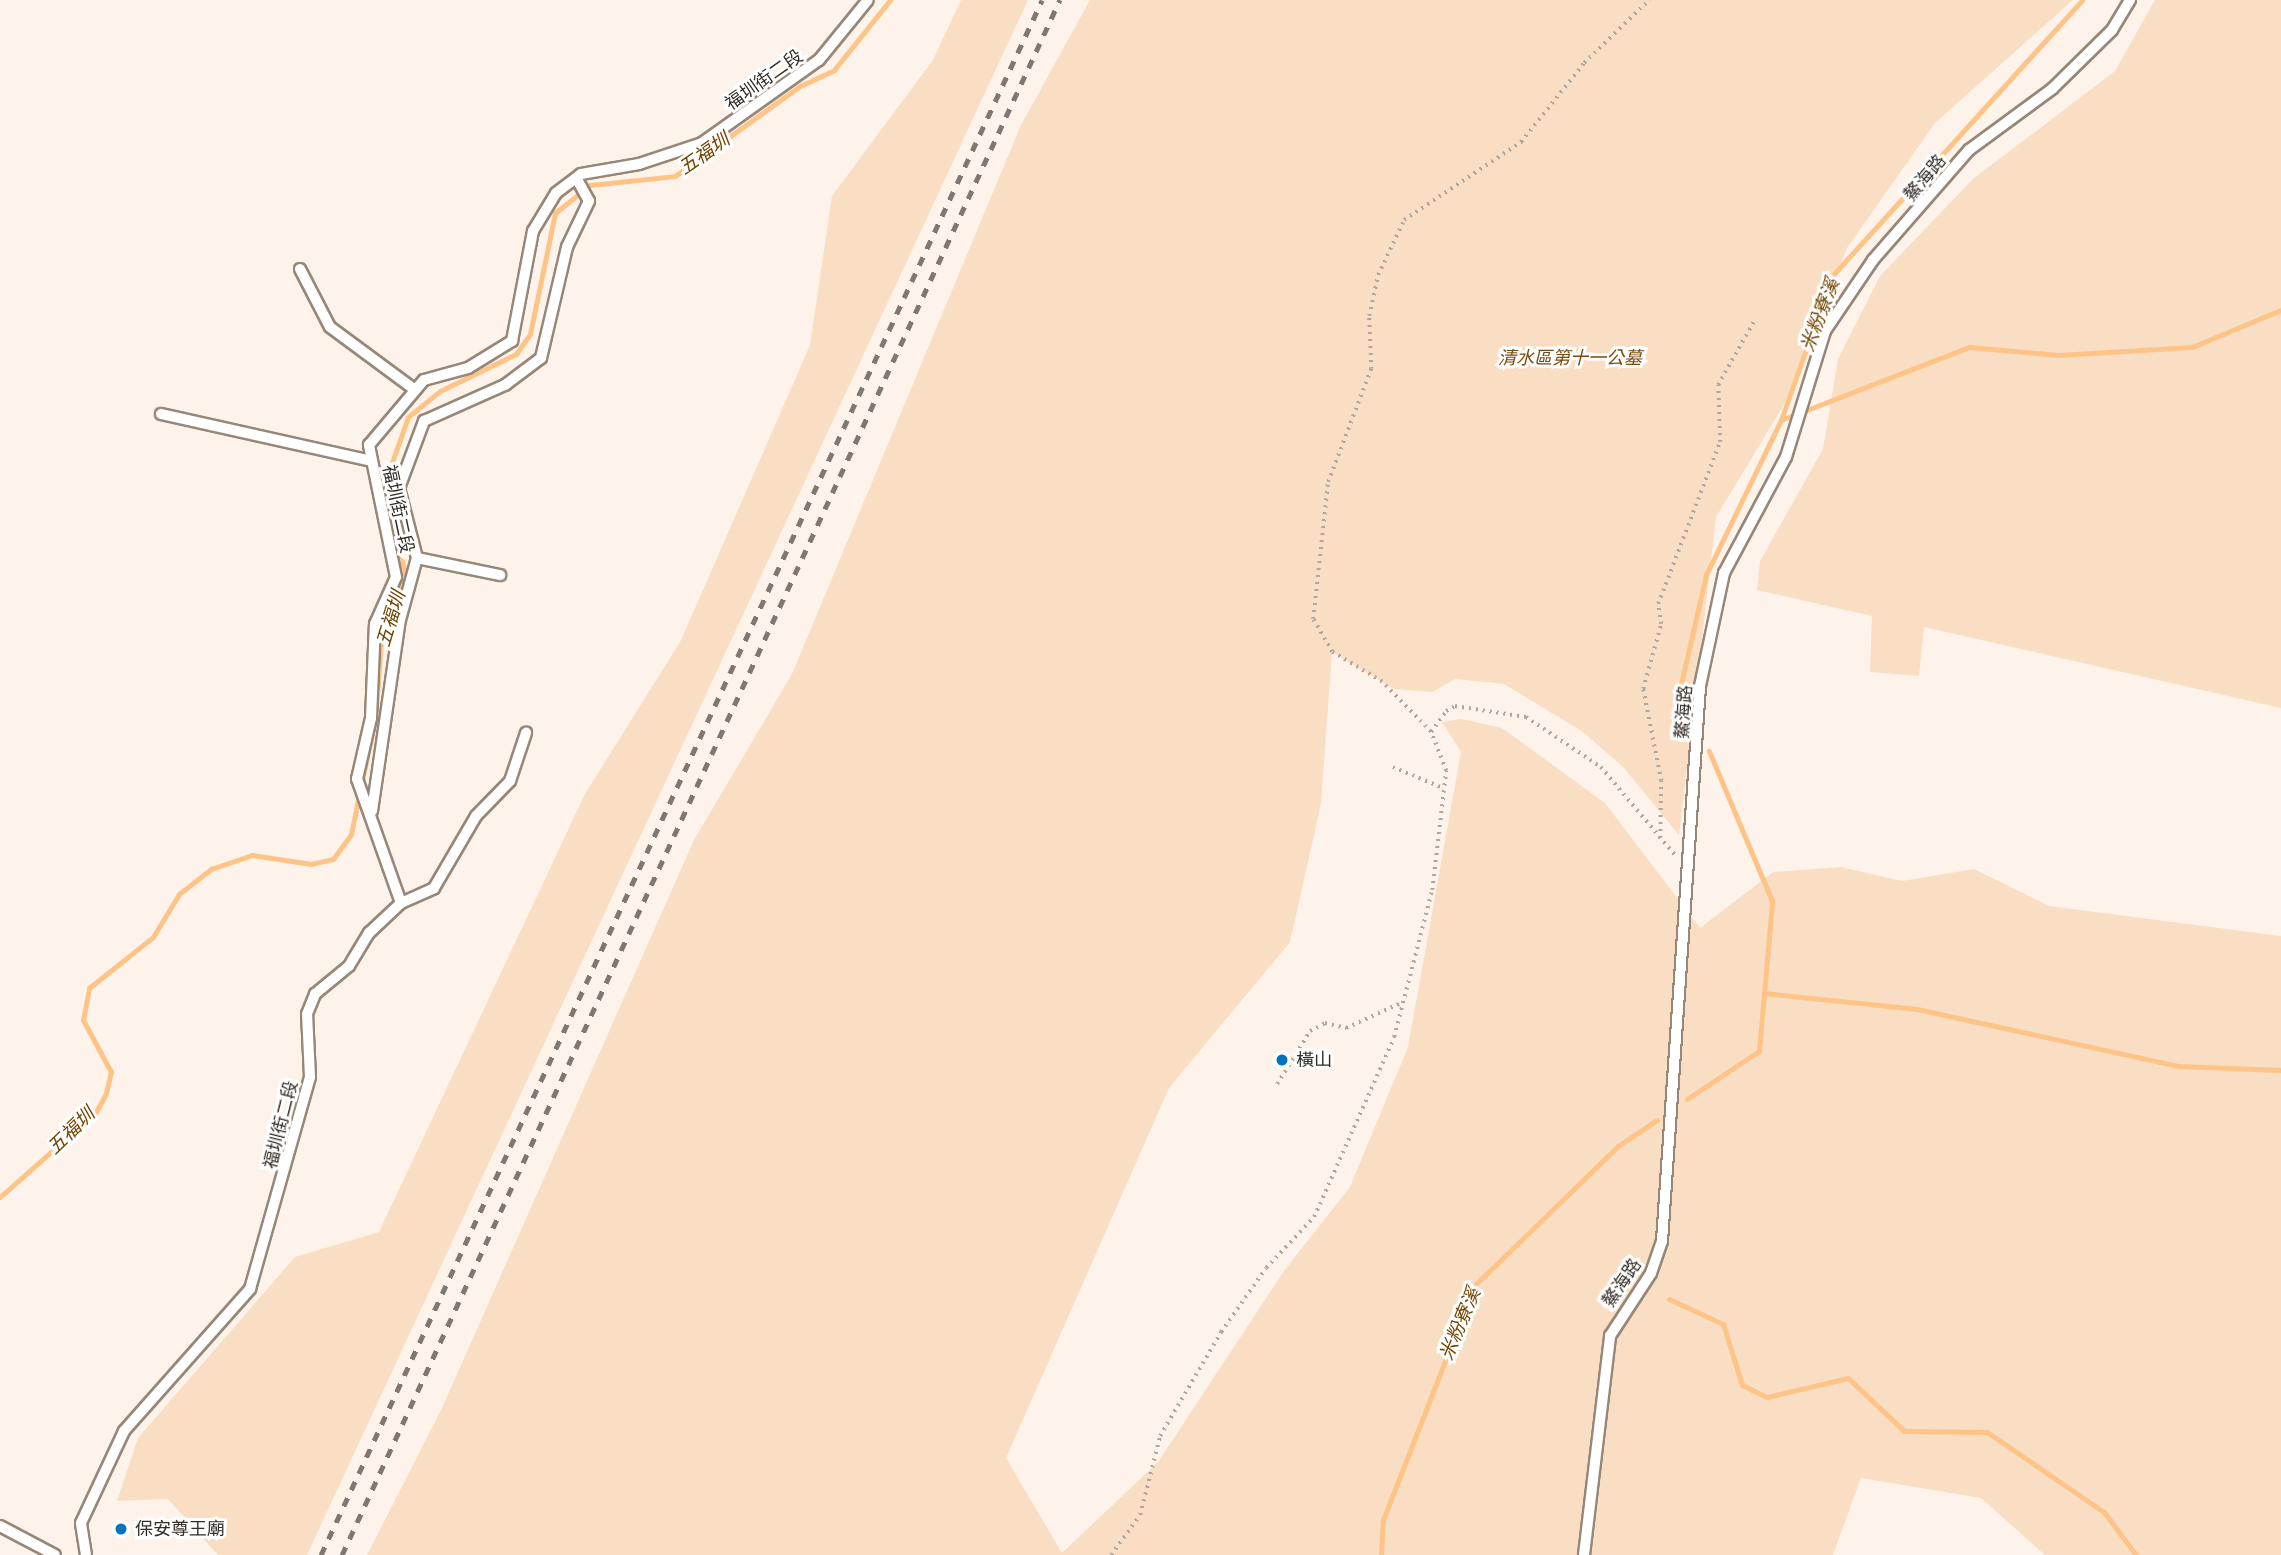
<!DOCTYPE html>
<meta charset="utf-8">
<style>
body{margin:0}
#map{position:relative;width:2281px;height:1555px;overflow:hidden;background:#fdf3ea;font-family:"Source Serif 4","Noto Sans TC",serif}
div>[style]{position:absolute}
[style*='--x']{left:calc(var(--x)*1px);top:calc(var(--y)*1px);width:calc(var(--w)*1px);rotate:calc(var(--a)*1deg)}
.green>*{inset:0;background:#f9dec3}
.stream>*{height:5px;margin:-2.5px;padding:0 2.5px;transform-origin:2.5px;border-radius:2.5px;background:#fec487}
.path>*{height:3.5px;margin-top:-1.75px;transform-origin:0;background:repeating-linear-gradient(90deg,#afa79f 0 2px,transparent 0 7px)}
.roads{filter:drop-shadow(2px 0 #968778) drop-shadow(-2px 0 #968778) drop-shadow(0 2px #968778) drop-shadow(0 -2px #968778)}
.service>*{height:10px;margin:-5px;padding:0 5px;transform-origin:5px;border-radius:5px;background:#fff}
.rail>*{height:5px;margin-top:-2.5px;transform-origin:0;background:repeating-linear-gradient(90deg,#807870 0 9px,transparent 0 18px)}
.dots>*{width:19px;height:19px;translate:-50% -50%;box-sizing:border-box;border:4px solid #fff;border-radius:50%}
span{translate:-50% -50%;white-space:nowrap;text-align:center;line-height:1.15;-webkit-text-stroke:6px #fff;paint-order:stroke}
.street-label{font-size:18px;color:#332d26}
.park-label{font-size:18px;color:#7a4b0d;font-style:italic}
.poi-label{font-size:18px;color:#332d26}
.left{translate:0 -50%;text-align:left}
.water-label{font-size:19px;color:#714400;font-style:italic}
</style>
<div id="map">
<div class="green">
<div style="clip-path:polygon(961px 0,1028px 0,307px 1555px,218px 1555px,168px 1499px,117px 1501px,138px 1438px,295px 1257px,379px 1232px,585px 794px,680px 642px,700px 597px,810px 345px,832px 196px,933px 60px)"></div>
<div style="clip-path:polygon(1090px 0,2073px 0,1935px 123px,1847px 248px,1785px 403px,1716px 517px,1679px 835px,1624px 768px,1583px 732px,1504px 684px,1455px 679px,1433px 692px,1394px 689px,1332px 652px,1321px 804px,1290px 942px,1169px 1088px,1006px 1458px,1062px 1553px,1158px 1462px,1284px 1271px,1350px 1187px,1408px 1047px,1461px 752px,1442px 722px,1461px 719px,1502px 728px,1605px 803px,1700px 928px,1773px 872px,1841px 867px,1902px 881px,1974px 869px,2049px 906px,2281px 936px,2281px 1555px,2045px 1555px,1981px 1498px,1861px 1478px,1833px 1555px,367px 1555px,442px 1408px,694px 840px,792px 674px,1021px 125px)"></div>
<div style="clip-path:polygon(2155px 0,2281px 0,2281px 708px,1924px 627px,1919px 676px,1870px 672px,1872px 616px,1757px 590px,1760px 561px,1823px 449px,1838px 359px,1880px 276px,1973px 179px,2115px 71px)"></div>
</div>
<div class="stream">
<div style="--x:1781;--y:420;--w:202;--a:-21.2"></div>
<div style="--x:1969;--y:347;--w:89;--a:5.1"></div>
<div style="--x:2058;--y:355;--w:134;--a:-3.4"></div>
<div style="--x:2192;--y:347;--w:96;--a:-22.6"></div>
<div style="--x:1687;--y:699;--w:16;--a:-112"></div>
<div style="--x:1681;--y:684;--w:112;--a:-77.1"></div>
<div style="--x:1706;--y:575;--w:172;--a:-64.2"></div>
<div style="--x:1781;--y:420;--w:153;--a:-70.5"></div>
<div style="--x:1832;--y:276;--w:372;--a:-47.8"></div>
<div style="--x:376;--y:708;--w:66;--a:-85.7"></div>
<div style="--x:381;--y:642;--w:74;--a:-71.1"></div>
<div style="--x:405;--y:572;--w:66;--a:-105.9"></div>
<div style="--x:387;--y:509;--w:41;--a:-85.8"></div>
<div style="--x:390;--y:468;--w:54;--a:-70.6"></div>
<div style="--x:408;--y:417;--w:41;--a:-39.1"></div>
<div style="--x:440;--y:391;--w:85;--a:-26"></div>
<div style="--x:516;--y:354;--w:24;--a:-55"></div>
<div style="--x:530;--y:334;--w:124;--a:-78.3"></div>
<div style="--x:555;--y:213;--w:45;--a:-38.7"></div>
<div style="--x:590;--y:185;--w:85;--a:-6"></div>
<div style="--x:675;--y:176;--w:154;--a:-35.8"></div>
<div style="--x:800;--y:86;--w:38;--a:-25"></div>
<div style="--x:834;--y:70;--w:90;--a:-51.3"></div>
<div style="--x:1764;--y:993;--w:154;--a:6"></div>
<div style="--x:1917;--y:1009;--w:268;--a:12.3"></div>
<div style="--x:2179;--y:1066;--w:102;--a:2.2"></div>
<div style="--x:1687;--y:1099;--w:87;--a:-33.7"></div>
<div style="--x:1759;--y:1051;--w:151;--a:-85"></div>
<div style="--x:1772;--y:901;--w:163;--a:-112.8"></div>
<div style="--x:0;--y:1197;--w:128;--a:-41.5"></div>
<div style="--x:96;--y:1112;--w:21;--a:-62"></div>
<div style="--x:106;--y:1093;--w:22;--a:-77"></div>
<div style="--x:111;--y:1072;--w:59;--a:-118.3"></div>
<div style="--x:83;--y:1020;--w:33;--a:-79"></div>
<div style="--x:89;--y:988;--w:82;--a:-38.6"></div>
<div style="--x:153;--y:937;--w:50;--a:-58.8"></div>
<div style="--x:179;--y:894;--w:41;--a:-38"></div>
<div style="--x:211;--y:869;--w:43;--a:-18.9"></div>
<div style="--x:252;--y:855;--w:60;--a:8.7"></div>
<div style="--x:311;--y:864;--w:23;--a:-13"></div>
<div style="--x:333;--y:859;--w:31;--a:-54"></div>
<div style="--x:351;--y:834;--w:118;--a:-78.3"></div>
<div style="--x:1669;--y:1299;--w:60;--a:24.8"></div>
<div style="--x:1723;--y:1324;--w:64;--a:72.7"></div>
<div style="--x:1742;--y:1385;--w:28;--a:26"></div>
<div style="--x:1767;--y:1397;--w:83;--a:-13.2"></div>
<div style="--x:1848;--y:1378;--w:77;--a:43.4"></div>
<div style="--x:1904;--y:1431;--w:83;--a:0.7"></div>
<div style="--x:1987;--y:1432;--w:142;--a:34.4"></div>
<div style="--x:2104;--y:1512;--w:54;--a:53.3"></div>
<div style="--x:1381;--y:1555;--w:35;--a:-87"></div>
<div style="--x:1383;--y:1520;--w:251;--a:-68.7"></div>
<div style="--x:1474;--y:1286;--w:201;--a:-44.2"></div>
<div style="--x:1618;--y:1146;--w:47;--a:-33.7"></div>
</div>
<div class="path">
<div style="--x:1431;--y:732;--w:70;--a:-134.4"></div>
<div style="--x:1382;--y:682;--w:58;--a:-149"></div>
<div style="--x:1332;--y:652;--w:38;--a:-120"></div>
<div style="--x:1313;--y:619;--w:138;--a:-83.8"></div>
<div style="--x:1328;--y:482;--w:121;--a:-69.2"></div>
<div style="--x:1371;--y:369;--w:53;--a:-92.2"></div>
<div style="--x:1369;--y:316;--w:42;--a:-77.6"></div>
<div style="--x:1378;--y:275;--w:61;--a:-64.7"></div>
<div style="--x:1404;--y:220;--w:141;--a:-33.7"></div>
<div style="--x:1521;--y:142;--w:101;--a:-51.4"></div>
<div style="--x:1584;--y:63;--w:91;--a:-44.1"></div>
<div style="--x:1393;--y:767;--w:54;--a:22.8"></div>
<div style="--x:1660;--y:838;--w:57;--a:-89"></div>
<div style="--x:1661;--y:781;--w:94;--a:-101.1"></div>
<div style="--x:1643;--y:689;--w:67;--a:-74.5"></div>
<div style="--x:1661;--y:624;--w:20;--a:-99"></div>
<div style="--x:1658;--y:604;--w:173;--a:-69.1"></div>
<div style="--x:1720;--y:442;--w:57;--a:-92"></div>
<div style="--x:1718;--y:385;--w:73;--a:-60.6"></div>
<div style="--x:1277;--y:1084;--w:62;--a:-58.1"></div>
<div style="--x:1310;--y:1031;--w:17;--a:-28"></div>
<div style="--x:1325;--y:1023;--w:22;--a:13"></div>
<div style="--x:1346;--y:1028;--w:60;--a:-24.4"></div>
<div style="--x:1111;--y:1555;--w:49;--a:-54.1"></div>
<div style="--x:1140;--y:1515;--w:81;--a:-75.8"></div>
<div style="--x:1160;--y:1436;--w:121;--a:-59.6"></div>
<div style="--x:1221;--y:1332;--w:78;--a:-54.9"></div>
<div style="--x:1266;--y:1268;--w:70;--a:-46.7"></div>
<div style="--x:1314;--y:1217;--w:197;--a:-66"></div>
<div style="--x:1394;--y:1037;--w:152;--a:-75.5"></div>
<div style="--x:1432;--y:890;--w:120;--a:-83.3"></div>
<div style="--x:1446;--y:771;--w:42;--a:-111"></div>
<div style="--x:1431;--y:732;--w:26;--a:-54"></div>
<div style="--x:1446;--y:711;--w:10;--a:-29"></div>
<div style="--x:1455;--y:706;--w:72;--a:8.8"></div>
<div style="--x:1526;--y:717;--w:90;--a:33.7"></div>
<div style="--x:1601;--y:767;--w:115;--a:49.9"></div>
</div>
<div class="roads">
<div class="service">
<div style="--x:300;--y:269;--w:65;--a:62.7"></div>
<div style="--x:330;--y:327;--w:106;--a:36.5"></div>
<div style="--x:161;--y:414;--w:215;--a:12.6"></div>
<div style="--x:417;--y:558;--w:85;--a:11.6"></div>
<div style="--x:372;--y:811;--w:193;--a:-81.7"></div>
<div style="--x:400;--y:620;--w:64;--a:-74.7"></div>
<div style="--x:417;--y:558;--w:72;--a:-104.4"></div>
<div style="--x:399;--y:488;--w:72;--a:-69.5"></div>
<div style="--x:424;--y:421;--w:89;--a:-24"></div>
<div style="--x:505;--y:385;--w:45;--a:-36.9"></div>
<div style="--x:541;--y:358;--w:114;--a:-76.8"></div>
<div style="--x:567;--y:247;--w:51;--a:-64.4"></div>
<div style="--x:589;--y:201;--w:26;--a:-119"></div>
<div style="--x:401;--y:903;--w:36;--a:-24"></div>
<div style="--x:434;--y:888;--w:83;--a:-59.7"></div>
<div style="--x:476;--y:816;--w:49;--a:-45.8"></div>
<div style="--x:510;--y:781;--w:51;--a:-71.6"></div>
<div style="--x:0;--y:1526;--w:62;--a:27.8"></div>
<div style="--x:86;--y:1555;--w:32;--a:-99"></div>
<div style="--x:81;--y:1523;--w:102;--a:-64.9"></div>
<div style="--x:124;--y:1431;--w:190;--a:-48.4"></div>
<div style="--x:250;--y:1289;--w:220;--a:-74.2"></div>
<div style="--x:310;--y:1077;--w:63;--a:-92.7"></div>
<div style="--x:307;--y:1014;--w:22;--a:-68"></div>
<div style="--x:315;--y:994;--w:44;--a:-39.5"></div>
<div style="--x:349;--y:966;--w:39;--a:-59"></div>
<div style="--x:369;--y:933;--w:44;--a:-43.2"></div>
<div style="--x:401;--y:903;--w:132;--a:-109.5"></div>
<div style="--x:357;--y:779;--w:63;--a:-77.1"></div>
<div style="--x:371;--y:718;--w:94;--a:-87.6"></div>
<div style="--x:375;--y:624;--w:51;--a:-65.9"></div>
<div style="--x:396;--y:577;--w:135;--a:-101.6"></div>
<div style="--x:369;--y:445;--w:85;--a:-49.8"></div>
<div style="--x:424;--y:380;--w:46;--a:-15.3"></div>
<div style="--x:468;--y:368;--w:52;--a:-31.5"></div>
<div style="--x:512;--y:341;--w:112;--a:-79.2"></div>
<div style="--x:533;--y:231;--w:44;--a:-58.8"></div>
<div style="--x:556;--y:193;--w:31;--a:-37"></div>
<div style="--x:581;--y:174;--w:59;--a:-9.8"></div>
<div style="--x:639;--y:164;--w:66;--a:-18.4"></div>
<div style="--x:702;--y:143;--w:143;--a:-35.4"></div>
<div style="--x:819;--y:60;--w:77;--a:-50.8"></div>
<div style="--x:1584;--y:1555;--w:221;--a:-83.2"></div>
<div style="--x:1610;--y:1336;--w:75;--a:-56.9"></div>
<div style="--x:1651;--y:1273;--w:34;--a:-71"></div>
<div style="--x:1662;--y:1241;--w:556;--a:-86.08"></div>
<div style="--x:1700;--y:686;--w:116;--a:-78"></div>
<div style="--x:1724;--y:573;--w:132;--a:-61.9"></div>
<div style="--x:1786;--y:457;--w:132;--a:-72.8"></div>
<div style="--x:1825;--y:331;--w:86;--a:-55.9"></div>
<div style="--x:1873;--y:260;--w:146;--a:-48.9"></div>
<div style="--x:1969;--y:150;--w:103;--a:-36.3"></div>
<div style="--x:2052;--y:89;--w:84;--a:-44.5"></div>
<div style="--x:2112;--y:30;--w:35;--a:-59"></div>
</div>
</div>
<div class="rail">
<div style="--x:321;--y:1555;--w:1714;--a:-65.12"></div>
<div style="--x:342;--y:1555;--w:1713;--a:-65.22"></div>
</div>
<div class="dots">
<div style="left:1282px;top:1060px;background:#0074be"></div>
<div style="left:121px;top:1529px;background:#0074be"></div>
</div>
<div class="street-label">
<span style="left:764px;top:80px;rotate:-35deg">福圳街二段</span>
<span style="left:1925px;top:178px;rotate:-50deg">鰲海路</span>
<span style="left:398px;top:509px;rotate:78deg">福圳街二段</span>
<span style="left:1684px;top:712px;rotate:-86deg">鰲海路</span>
<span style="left:281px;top:1125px;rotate:-76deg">福圳街二段</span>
<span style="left:1622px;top:1283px;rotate:-56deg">鰲海路</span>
</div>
<div class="park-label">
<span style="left:1570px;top:358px">清水區第十一公墓</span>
</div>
<div class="poi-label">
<span class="left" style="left:1296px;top:1060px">橫山</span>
<span class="left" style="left:135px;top:1529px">保安尊王廟</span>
</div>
<div class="water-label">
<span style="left:704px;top:154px;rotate:-35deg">五福圳</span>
<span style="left:1820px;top:315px;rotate:-69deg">米粉寮溪</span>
<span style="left:391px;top:619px;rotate:-73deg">五福圳</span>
<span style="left:71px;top:1131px;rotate:-44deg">五福圳</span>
<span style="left:1460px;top:1324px;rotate:-67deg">米粉寮溪</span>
</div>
</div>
